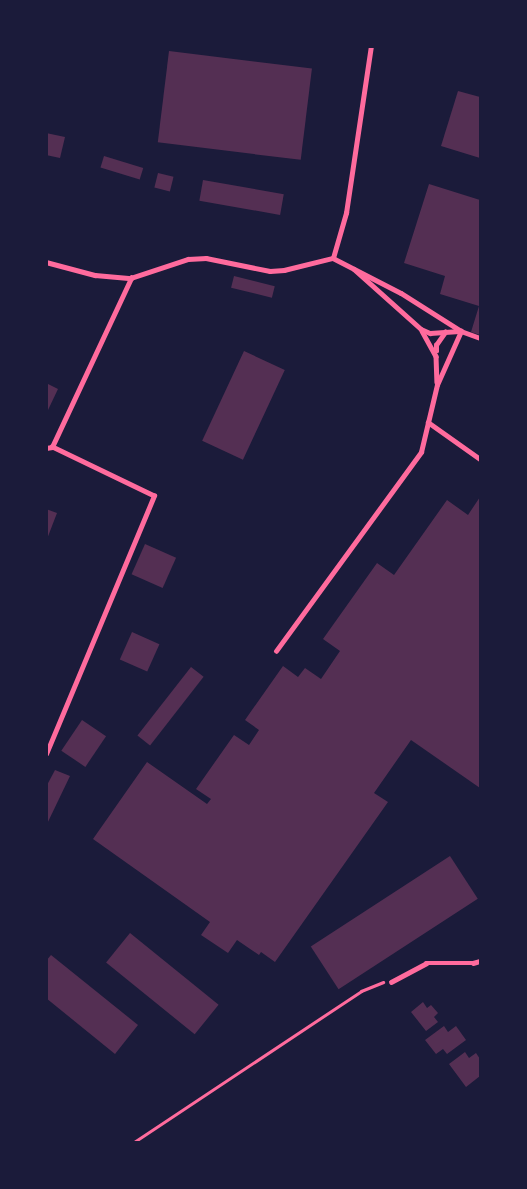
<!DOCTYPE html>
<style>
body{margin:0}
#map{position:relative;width:527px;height:1189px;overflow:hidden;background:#1b1b3a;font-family:"PT Sans",sans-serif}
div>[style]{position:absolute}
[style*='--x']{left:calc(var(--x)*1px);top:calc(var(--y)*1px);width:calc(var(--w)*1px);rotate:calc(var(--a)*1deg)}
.building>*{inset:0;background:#542f53;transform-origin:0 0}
.path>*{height:3px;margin:-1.5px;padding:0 1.5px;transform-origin:1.5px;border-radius:1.5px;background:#ff6b9d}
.service>*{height:4.5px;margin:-2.25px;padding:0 2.25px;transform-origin:2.25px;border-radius:2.25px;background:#ff6b9d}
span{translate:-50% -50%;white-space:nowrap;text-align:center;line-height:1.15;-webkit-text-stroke:6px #1b1b3a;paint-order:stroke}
.frame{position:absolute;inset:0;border:48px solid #1b1b3a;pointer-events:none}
</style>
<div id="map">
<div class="building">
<div style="left:169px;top:51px;width:144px;height:92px;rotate:7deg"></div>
<div style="clip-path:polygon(458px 91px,480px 97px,480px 158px,441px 146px)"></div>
<div style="clip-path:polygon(46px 133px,65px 137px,60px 158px,46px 155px)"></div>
<div style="left:104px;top:156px;width:41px;height:12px;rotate:17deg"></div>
<div style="left:158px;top:173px;width:16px;height:15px;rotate:14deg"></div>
<div style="left:203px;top:180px;width:82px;height:21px;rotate:10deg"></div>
<div style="clip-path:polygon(429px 184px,480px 200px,480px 335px,471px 332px,479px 306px,440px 294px,445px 276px,404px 263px)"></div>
<div style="left:234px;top:276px;width:42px;height:12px;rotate:14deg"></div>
<div style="left:244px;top:351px;width:45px;height:99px;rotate:25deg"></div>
<div style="clip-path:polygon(46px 383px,58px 389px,48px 410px,46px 410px)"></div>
<div style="clip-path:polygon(480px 497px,480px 788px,411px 740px,374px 793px,388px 802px,275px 962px,261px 952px,259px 955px,237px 940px,228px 953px,201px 935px,210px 922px,93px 839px,147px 762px,207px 804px,211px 799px,196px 789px,234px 735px,249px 745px,259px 730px,245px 720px,283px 666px,298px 677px,305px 668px,321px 679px,340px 651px,323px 639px,377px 563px,394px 575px,447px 500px,468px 515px)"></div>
<div style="clip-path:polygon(46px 509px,57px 513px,47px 539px,46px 539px)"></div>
<div style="left:145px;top:544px;width:34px;height:33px;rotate:24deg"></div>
<div style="left:132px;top:632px;width:30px;height:30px;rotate:24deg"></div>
<div style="left:191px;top:667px;width:16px;height:87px;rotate:38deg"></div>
<div style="left:82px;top:720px;width:29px;height:37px;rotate:34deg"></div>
<div style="clip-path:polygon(55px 770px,70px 776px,46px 826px,46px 787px)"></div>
<div style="left:450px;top:856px;width:51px;height:166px;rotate:57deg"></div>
<div style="left:130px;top:933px;width:114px;height:38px;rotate:39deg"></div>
<div style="clip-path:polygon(51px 955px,138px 1025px,115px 1054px,46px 998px,46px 961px)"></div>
<div style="clip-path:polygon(423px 1002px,427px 1008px,431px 1005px,438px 1013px,434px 1017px,438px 1022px,426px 1031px,411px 1012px)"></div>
<div style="clip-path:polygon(444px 1026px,448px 1032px,456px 1026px,466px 1040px,447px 1054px,443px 1049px,436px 1054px,425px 1040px)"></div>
<div style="clip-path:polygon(465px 1052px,469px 1058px,476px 1053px,480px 1059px,480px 1076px,466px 1087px,449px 1064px)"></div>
</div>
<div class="path">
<div style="--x:134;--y:1142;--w:273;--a:-33.6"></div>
<div style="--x:361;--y:991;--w:24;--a:-22"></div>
</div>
<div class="service">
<div style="--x:333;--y:258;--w:47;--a:-73.9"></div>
<div style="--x:346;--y:213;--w:169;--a:-81.5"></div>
<div style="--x:46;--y:262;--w:51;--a:14.9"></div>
<div style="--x:95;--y:275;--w:36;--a:5"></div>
<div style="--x:131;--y:278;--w:60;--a:-18.4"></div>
<div style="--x:188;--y:259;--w:18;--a:-3"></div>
<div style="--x:206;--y:258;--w:65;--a:11.5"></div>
<div style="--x:270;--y:271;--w:14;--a:-4"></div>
<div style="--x:284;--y:270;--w:50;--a:-13.8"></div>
<div style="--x:333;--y:258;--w:76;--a:27.2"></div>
<div style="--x:401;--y:293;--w:71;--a:32.3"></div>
<div style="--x:461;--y:331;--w:20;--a:20"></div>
<div style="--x:354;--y:269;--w:90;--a:41.8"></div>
<div style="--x:421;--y:329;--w:10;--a:24"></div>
<div style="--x:430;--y:333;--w:29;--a:-4"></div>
<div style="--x:422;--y:331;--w:29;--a:61"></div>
<div style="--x:436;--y:356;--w:26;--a:88"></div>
<div style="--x:436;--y:351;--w:6;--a:-90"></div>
<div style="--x:436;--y:345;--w:16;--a:-55"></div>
<div style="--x:428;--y:422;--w:64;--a:35.4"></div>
<div style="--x:46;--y:448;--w:6;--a:-9"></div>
<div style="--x:52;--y:447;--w:187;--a:-64.9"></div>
<div style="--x:276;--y:651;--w:246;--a:-53.9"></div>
<div style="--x:421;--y:452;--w:69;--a:-76.6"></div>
<div style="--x:437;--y:385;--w:59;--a:-66"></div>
<div style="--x:46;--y:754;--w:280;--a:-67.3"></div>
<div style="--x:154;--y:496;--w:113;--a:-154.3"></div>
<div style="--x:391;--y:982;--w:40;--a:-28"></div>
<div style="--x:426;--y:963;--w:47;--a:0"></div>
<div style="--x:473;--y:963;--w:7;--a:-16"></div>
</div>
<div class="frame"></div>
</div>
